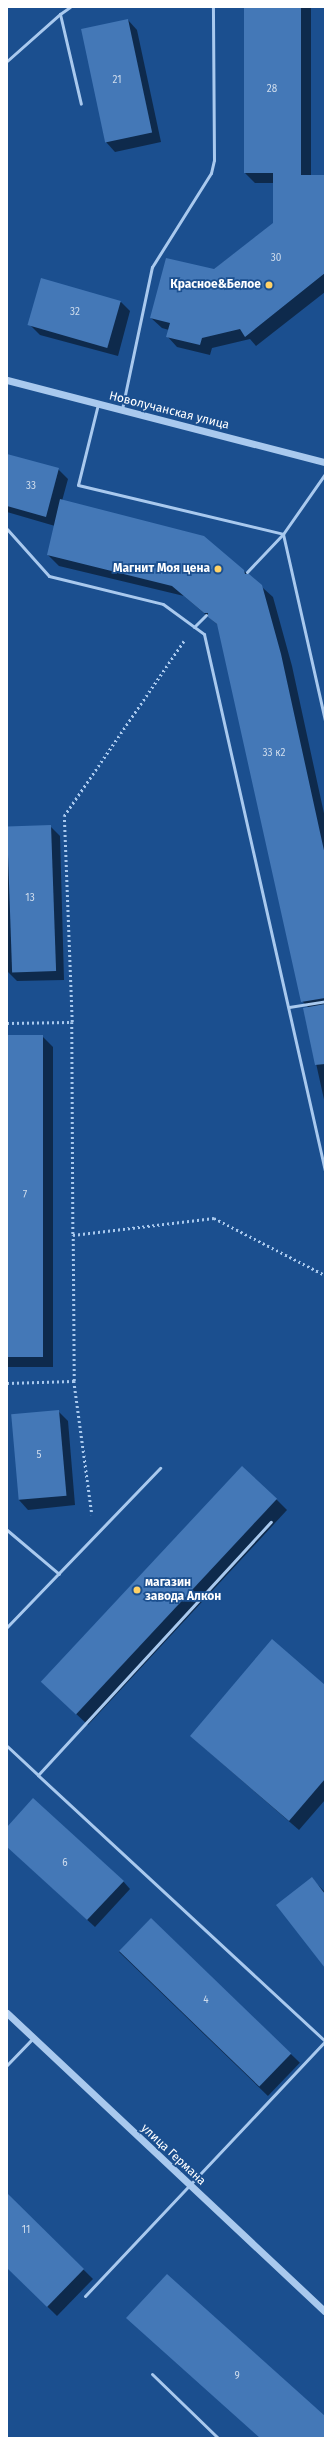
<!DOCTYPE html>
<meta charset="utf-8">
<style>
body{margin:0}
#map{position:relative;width:332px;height:2445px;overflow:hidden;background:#1b4f8f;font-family:"Fira Sans",sans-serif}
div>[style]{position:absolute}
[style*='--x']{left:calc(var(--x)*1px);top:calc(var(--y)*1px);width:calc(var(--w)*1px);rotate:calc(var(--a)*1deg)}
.shadow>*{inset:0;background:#0007;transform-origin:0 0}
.building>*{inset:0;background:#4478b7;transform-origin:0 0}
.path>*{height:2.5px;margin-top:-1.25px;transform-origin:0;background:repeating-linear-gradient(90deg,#a9c9ee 0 2px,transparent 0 5px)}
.service>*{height:3px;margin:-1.5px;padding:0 1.5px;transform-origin:1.5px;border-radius:1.5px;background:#a9c9ee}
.tertiary>*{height:7px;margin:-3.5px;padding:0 3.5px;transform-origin:3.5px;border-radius:3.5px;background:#a9c9ee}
.dots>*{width:11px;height:11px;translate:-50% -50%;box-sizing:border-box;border:2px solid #1b4f8f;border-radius:50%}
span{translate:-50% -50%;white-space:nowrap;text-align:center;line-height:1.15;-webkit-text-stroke:3.5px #1b4f8f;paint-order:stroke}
.number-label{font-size:10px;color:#d0dded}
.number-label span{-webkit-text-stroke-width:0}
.poi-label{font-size:12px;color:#fff;font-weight:700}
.right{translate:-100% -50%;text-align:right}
.left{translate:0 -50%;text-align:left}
.street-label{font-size:12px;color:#fff}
.frame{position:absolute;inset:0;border:8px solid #fff;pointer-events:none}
</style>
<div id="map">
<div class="shadow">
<div style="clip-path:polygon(245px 7px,311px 7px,311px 176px,325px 176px,325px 292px,256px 346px,250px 339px,212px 348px,210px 355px,177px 347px,167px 336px,169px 330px,162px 328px,151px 318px,274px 223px,274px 183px,255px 183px,245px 173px)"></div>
<div style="clip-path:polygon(128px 20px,137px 30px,161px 142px,115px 152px,106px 142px)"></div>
<div style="clip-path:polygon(121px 302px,130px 311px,118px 356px,40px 335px,30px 325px)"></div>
<div style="clip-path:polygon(7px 456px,58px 469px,68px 479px,62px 501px,244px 571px,273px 597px,292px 666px,325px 818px,325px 1104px,304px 1009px,309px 1008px,302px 1001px,218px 625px,184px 596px,59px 566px,48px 555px,55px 526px,7px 512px)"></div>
<div style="clip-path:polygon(50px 826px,60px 836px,64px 980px,17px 981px,8px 972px,7px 828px)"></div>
<div style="clip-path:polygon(7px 1036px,42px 1036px,53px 1047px,53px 1367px,7px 1367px)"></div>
<div style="clip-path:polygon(59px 1412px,68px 1421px,75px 1505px,28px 1510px,19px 1500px)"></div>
<div style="clip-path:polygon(276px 1499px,287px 1510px,88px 1725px,43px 1683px)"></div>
<div style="clip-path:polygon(325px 1686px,325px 1800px,299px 1830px,201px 1745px)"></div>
<div style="clip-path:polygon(7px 1828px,123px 1881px,130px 1889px,95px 1927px,7px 1846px)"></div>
<div style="clip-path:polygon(312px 1879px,325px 1892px,325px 1960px)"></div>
<div style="left:151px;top:1919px;width:207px;height:46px;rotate:44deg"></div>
<div style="clip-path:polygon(7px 2194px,93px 2279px,57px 2316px,7px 2267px)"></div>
</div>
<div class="building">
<div style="clip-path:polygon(244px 7px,301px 7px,301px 175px,325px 175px,325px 273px,245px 337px,240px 329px,202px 338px,200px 345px,166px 337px,170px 323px,150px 318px,166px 258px,214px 269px,273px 223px,273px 173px,244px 173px)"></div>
<div style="left:128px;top:19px;width:116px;height:48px;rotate:78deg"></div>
<div style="left:41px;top:278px;width:83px;height:49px;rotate:16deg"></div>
<div style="clip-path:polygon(7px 454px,59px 468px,46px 517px,7px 506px)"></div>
<div style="clip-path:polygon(60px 499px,204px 536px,244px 570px,245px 574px,249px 574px,262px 585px,281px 654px,325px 855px,325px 998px,301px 1002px,217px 624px,208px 617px,208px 613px,204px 613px,172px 586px,47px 555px)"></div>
<div style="left:51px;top:825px;width:146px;height:44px;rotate:88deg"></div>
<div style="clip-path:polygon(325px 1004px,325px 1064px,315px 1065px,303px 1008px)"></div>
<div style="left:7px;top:1035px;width:36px;height:322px"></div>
<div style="left:59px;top:1410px;width:86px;height:48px;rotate:85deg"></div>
<div style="left:242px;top:1466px;width:48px;height:295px;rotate:43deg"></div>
<div style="clip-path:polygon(272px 1639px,325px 1685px,325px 1779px,289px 1821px,190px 1736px)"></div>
<div style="clip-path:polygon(33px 1798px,124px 1881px,87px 1920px,7px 1847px,7px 1827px)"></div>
<div style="clip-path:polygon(312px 1877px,325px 1894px,325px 1968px,276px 1905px)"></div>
<div style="left:151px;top:1918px;width:195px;height:46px;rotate:44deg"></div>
<div style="clip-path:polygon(7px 2193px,84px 2269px,47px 2307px,7px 2268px)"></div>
<div style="clip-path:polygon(167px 2274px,325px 2416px,325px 2438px,260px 2438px,126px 2318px)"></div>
</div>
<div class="path">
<div style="--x:72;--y:1022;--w:213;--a:89.7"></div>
<div style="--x:73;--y:1235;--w:142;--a:-6.9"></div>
<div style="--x:214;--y:1218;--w:125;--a:27.2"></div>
<div style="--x:7;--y:1023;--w:65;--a:-0.9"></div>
<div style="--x:72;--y:1022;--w:206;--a:-92.2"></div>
<div style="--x:64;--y:816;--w:212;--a:-55.6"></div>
<div style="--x:74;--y:1381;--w:135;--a:82.3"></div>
<div style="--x:7;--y:1383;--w:67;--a:-1.7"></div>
<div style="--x:74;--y:1381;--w:146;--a:-90.4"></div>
</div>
<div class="service">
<div style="--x:60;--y:14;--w:12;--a:-35"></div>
<div style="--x:7;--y:61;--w:71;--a:-41.6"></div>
<div style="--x:60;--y:14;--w:92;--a:76.9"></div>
<div style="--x:98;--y:404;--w:83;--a:103.9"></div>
<div style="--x:78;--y:485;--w:211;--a:13.4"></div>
<div style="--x:283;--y:534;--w:192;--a:77.3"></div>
<div style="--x:122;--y:409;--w:145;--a:-78.1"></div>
<div style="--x:152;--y:267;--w:111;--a:-57.9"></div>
<div style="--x:211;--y:173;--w:13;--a:-77"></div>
<div style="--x:214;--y:160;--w:153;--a:-90.4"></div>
<div style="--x:7;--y:529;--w:63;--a:48.2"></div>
<div style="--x:49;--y:576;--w:117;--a:13.8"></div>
<div style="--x:163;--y:604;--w:51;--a:36.2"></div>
<div style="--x:204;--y:634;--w:550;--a:77.3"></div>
<div style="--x:247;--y:572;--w:52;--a:-46.5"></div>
<div style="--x:283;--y:534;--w:73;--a:-55"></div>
<div style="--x:194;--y:627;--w:17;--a:-45"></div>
<div style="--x:289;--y:1007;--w:36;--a:-9"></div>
<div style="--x:7;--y:1530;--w:68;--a:40.2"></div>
<div style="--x:7;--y:1627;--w:221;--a:-46.1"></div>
<div style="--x:7;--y:1746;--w:42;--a:43.1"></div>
<div style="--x:7;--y:2065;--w:37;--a:-46"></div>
<div style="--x:85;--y:2296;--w:350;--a:-46.7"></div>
<div style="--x:325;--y:2041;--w:391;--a:-137.2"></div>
<div style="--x:38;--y:1775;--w:344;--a:-47.4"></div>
<div style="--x:152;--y:2374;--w:92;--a:44.1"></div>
</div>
<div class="tertiary">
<div style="--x:7;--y:380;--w:328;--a:14.5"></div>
<div style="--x:7;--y:2013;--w:436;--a:43.2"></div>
</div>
<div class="dots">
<div style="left:269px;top:285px;background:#ffd166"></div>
<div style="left:218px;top:569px;background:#ffd166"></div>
<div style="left:137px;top:1590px;background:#ffd166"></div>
</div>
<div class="number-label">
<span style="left:117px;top:81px">21</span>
<span style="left:272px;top:90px">28</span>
<span style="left:276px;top:259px">30</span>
<span style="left:75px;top:313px">32</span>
<span style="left:31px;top:487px">33</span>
<span style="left:274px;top:754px">33 к2</span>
<span style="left:30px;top:899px">13</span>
<span style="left:25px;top:1196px">7</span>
<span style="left:39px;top:1456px">5</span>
<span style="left:65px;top:1864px">6</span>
<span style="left:206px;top:2001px">4</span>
<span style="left:26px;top:2231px">11</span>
<span style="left:237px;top:2377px">9</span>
</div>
<div class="poi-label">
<span class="right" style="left:261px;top:285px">Красное&amp;Белое</span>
<span class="right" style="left:210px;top:569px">Магнит Моя цена</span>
<span class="left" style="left:145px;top:1590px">магазин<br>завода Алкон</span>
</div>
<div class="street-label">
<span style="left:169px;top:411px;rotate:14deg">Новолучанская улица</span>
<span style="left:173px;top:2155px;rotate:43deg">улица Германа</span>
</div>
<div class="frame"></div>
</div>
